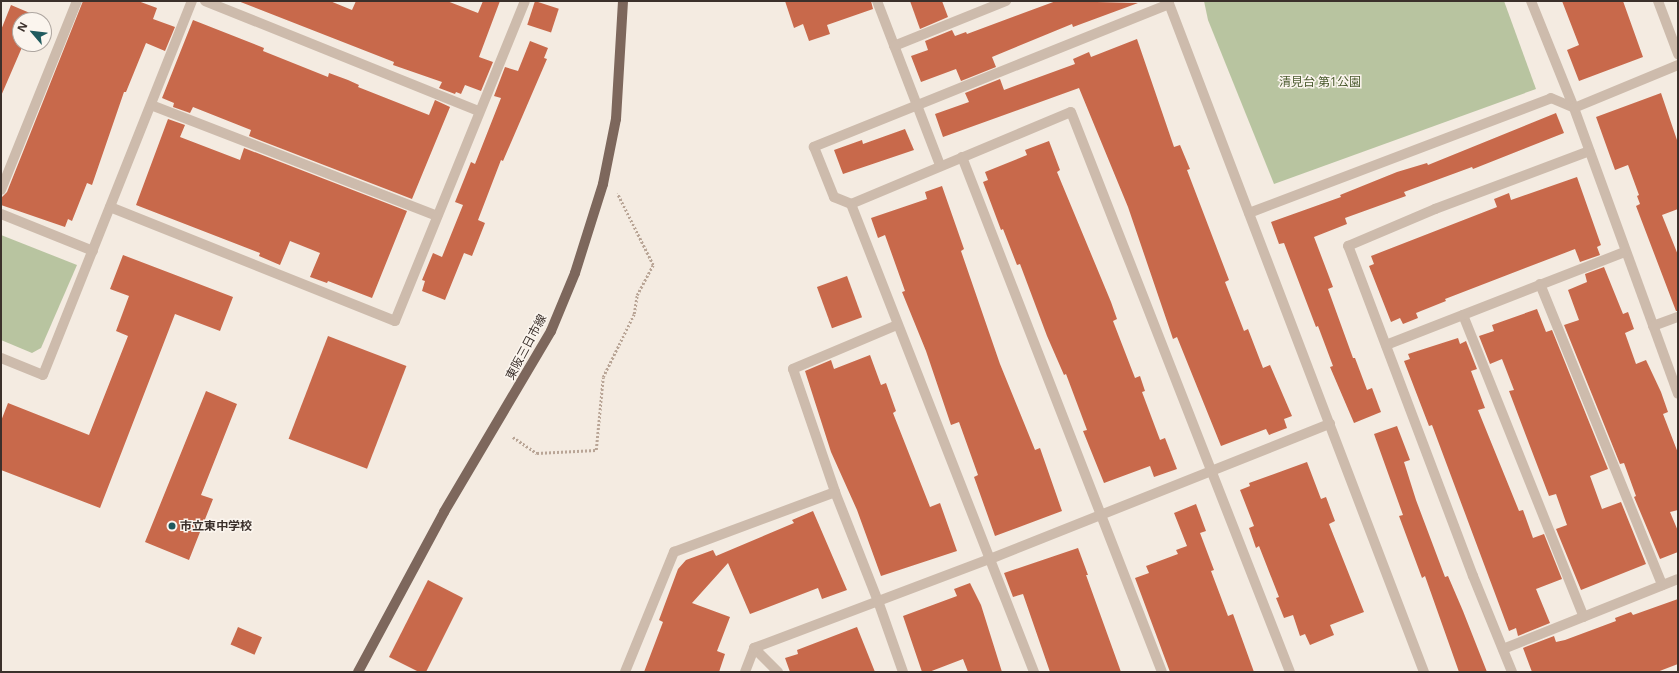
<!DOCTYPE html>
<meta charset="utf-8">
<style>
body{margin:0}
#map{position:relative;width:1679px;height:673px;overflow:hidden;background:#f4ebe1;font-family:"Noto Sans","Noto Sans JP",sans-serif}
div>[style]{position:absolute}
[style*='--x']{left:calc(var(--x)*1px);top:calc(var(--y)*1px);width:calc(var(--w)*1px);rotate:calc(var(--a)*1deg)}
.green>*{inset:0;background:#b8c4a0}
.building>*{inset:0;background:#c8694b;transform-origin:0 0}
.path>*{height:2.5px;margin-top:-1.25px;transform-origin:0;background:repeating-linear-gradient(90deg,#b9a596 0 2px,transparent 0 4px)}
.minor>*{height:10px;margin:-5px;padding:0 5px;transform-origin:5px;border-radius:5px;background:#cdbbac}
.major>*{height:10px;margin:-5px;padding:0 5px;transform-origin:5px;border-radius:5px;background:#7d675c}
.dots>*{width:11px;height:11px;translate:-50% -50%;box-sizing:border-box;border:2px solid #fbf5ee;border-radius:50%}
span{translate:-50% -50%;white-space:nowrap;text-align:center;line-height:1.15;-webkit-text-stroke:3px #fbf5ee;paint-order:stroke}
.park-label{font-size:12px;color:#4a5a2e}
.street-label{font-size:12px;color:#3b302b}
.poi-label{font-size:12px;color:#3b302b;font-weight:700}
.left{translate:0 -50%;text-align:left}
.frame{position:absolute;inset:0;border:2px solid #3b302b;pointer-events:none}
.north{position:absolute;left:12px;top:12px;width:40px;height:40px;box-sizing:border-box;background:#fbf5ee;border:1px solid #aea6a0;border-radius:50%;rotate:298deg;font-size:11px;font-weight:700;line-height:16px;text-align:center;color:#3b302b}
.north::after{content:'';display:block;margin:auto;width:14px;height:18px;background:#1f5a5e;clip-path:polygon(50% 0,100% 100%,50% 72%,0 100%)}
</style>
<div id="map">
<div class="green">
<div style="clip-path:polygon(1204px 1px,1504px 1px,1536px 89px,1274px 184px,1208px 20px)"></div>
<div style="clip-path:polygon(1px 235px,77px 265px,41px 348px,32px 353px,1px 340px)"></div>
</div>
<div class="building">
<div style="clip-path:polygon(83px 1px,138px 1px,157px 8px,153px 19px,175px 27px,165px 51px,146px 43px,126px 92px,124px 92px,92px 185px,87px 183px,72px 221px,68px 219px,65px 227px,1px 205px,1px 198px,7px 192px)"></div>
<div style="clip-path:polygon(238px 1px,330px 1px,352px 10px,356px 1px,447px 1px,478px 13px,483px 1px,500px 1px,479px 57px,493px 62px,481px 91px,465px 85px,461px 94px,456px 92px,455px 94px,439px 88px,442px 82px,393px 65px,394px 62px)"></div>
<div style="left:535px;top:1px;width:25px;height:25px;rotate:18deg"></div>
<div style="clip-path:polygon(785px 1px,871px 1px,873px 9px,827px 25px,830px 34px,809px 41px,803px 24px,794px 28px)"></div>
<div style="clip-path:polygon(910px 1px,942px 1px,948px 17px,920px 29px)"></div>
<div style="clip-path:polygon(1056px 1px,1138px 3px,1073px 27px,1072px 24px,992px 57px,996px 67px,961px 81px,956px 69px,921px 82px,911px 56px,928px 50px,925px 41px,952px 30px,955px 36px,966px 32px,967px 34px)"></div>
<div style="clip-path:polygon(1562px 1px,1623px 1px,1643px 57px,1579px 81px,1567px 50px,1579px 45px)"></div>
<div style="clip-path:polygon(11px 5px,37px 16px,36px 20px,20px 20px,20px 44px,26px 44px,23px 45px,1px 96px,1px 30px)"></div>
<div style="clip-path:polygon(193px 20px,264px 48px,263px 51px,328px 77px,329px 73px,348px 80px,359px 85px,358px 87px,429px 115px,435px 100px,450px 107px,412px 199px,249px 136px,251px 130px,193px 107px,190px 113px,173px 107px,174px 103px,162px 98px)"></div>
<div style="clip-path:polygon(1137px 39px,1174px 147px,1180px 145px,1190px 169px,1187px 170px,1229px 280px,1225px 282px,1244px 331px,1248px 329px,1263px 368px,1270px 365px,1292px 416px,1284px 419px,1287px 428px,1269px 435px,1266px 429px,1221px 446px,1177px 337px,1173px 339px,1128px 207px,1079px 88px,943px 137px,935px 114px,969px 102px,965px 93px,1000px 79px,1004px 90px,1075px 64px,1073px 59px,1089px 52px,1091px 57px)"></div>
<div style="clip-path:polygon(530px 41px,548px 48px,544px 58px,547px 59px,503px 161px,501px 160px,478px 220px,485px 223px,472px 256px,464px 253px,445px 300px,422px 291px,425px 281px,422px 280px,433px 253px,442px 257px,463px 205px,455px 202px,471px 162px,475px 164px,501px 98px,494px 96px,505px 67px,518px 71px)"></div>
<div style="clip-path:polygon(1661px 93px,1678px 143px,1678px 209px,1662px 215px,1678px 255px,1678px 311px,1676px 311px,1636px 206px,1640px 204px,1637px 196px,1639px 195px,1628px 165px,1615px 170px,1596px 117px)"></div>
<div style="clip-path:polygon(1556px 113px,1564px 133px,1473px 169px,1472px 167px,1404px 192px,1406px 196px,1345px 218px,1347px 224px,1314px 237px,1333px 287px,1328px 289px,1353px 358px,1355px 358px,1367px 390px,1372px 388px,1381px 412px,1354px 423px,1330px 367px,1333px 366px,1318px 326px,1316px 327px,1284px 243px,1279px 244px,1271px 222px,1341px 197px,1340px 195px,1397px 172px,1427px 163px,1428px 165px)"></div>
<div style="clip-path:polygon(168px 119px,185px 125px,180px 137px,240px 160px,244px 148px,407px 211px,372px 298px,328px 281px,327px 283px,310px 277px,320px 253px,290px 241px,280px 265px,259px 256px,260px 253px,136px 205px)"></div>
<div style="clip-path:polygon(905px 129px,914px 150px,843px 174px,834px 150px,862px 140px,863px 144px)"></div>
<div style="clip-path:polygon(1049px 141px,1060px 170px,1057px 172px,1111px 302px,1117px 319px,1113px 321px,1135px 378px,1140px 376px,1145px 391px,1142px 392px,1160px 440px,1165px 438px,1177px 469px,1154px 477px,1150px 466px,1104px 483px,1083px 431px,1087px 430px,1066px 374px,1064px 375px,1047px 336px,1020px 264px,1017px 265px,1003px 229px,1001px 230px,983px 182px,988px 180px,985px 172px,1027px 155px,1025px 150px)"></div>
<div style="clip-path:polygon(1577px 177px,1601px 245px,1597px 247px,1600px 255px,1580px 262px,1575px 249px,1445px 299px,1446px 301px,1416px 313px,1418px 318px,1403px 324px,1400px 318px,1391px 322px,1369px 266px,1374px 264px,1371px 256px,1497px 207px,1494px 199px,1509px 193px,1511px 200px)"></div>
<div style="clip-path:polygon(942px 186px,964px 249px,961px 251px,1000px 364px,1035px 450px,1040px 448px,1062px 511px,995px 536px,974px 477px,978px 475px,959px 422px,951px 425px,926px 351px,902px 292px,905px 291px,885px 235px,878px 238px,871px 218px,927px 199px,925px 192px)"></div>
<div style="clip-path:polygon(123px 255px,233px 297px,220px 331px,175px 314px,100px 508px,1px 470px,1px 421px,8px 403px,89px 435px,128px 336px,116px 331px,129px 296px,110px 289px)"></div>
<div style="clip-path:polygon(1604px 267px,1623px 314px,1628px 312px,1634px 329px,1625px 333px,1636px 364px,1646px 360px,1661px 392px,1668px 412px,1663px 414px,1678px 453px,1678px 510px,1670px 512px,1678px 531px,1678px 552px,1660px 559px,1634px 497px,1636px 496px,1624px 463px,1620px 464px,1564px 325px,1579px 320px,1568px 290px,1587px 282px,1585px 274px)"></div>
<div style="left:847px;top:276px;width:44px;height:32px;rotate:70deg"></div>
<div style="clip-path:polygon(1537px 309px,1546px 332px,1552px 330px,1608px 469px,1590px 476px,1602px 509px,1621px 502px,1646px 564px,1581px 590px,1556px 529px,1567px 525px,1556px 494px,1549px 496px,1509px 391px,1514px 390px,1502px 359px,1490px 364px,1479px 336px,1494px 331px,1492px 325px)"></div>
<div style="left:328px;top:336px;width:84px;height:110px;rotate:21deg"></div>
<div style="clip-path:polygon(1458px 338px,1460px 344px,1466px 341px,1477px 369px,1471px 371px,1485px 408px,1478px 410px,1519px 511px,1523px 510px,1533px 538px,1544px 534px,1562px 579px,1536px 589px,1550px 623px,1518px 636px,1516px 628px,1509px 631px,1432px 425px,1429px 426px,1404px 361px,1410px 359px,1408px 354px)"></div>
<div style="clip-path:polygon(870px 355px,881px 385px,886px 383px,896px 411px,893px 413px,930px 507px,940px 503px,957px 551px,881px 576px,857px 510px,831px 452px,805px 371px,831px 360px,834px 369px)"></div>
<div style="clip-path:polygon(206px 391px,237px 404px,201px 495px,213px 499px,189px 560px,145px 542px)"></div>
<div style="clip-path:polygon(1397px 426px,1410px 460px,1404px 462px,1416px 500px,1445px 577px,1448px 576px,1463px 611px,1487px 672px,1459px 672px,1425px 576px,1422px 578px,1399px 516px,1403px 515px,1374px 434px)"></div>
<div style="clip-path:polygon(1307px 462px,1321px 499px,1326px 497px,1335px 521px,1329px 524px,1364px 612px,1330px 625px,1334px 635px,1310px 645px,1305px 634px,1300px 636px,1293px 615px,1284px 618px,1276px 598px,1279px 597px,1259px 546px,1256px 548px,1249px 528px,1254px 526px,1240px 490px,1250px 486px,1249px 483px)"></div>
<div style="clip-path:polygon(1196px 504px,1206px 531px,1200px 533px,1214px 570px,1211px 571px,1228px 616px,1233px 614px,1254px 672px,1170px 672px,1135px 578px,1149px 573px,1146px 566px,1178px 554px,1176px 550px,1187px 546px,1174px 513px)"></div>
<div style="clip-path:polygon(813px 511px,847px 590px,822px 599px,818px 588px,750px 614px,728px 563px,692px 603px,730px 617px,717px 651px,725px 654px,719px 672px,644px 672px,663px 622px,659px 620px,678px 569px,686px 560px,713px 550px,716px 556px,794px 523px,792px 520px)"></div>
<div style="clip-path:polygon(1078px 548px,1088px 575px,1086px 575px,1121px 672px,1050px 672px,1023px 594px,1013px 597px,1004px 573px)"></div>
<div style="clip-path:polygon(428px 580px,463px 598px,426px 672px,419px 672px,389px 657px)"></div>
<div style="clip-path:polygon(970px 583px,981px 605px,1002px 672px,968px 672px,963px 659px,929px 672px,922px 672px,903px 616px,957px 596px,954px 589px)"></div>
<div style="clip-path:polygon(1678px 599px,1678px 664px,1657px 672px,1532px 672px,1523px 648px,1554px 636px,1556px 642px,1565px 640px,1616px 621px,1615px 618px,1631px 612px,1633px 615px)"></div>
<div style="left:238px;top:627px;width:26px;height:19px;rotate:23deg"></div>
<div style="clip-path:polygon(857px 627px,875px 672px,790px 672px,785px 658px,798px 654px,797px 650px)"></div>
</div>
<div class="path">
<div style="--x:513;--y:437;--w:29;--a:34"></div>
<div style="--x:537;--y:453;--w:59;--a:-2.9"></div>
<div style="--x:596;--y:450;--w:73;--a:-84.5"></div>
<div style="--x:603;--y:377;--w:70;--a:-63.8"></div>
<div style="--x:634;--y:314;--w:19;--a:-81"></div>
<div style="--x:637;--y:295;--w:34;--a:-62"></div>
<div style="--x:653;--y:265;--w:80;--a:-116.6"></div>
</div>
<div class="minor">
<div style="--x:205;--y:1;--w:295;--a:21.9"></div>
<div style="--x:877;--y:1;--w:176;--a:69"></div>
<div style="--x:1168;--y:1;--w:718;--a:69.12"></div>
<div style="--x:1531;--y:1;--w:115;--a:68.1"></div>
<div style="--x:1574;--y:108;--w:304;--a:70"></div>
<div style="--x:1658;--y:1;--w:57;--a:69.3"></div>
<div style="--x:1169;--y:4;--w:383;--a:158.1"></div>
<div style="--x:814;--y:147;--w:54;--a:68.2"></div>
<div style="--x:834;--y:197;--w:18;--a:22"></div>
<div style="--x:851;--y:204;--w:238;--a:-22.7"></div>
<div style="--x:1071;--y:112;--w:601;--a:68.64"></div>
<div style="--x:894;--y:46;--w:121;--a:-21.9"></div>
<div style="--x:151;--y:105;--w:307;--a:21.2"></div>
<div style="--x:962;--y:157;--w:552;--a:68.78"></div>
<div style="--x:1;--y:190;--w:204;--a:-68.1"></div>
<div style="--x:851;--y:204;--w:503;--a:68.64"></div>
<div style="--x:110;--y:207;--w:307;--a:21.8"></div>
<div style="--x:395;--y:321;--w:345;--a:-67.9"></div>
<div style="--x:1249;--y:213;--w:323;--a:-20.8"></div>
<div style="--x:1551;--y:98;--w:25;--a:23"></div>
<div style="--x:1574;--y:108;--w:113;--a:-22.5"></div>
<div style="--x:1;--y:214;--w:99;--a:21.9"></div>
<div style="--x:1540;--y:284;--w:325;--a:67.9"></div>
<div style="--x:1463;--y:315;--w:325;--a:68.2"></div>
<div style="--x:897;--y:325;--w:113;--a:157.1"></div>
<div style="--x:793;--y:369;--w:130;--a:71.1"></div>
<div style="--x:835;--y:492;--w:117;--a:68.5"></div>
<div style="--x:878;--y:601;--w:75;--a:70.6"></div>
<div style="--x:1653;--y:326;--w:27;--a:-20"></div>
<div style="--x:1386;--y:345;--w:256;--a:-21.3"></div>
<div style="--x:1;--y:358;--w:45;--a:22"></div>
<div style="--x:43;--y:375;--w:403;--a:-68.3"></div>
<div style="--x:754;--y:648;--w:34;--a:45"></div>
<div style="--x:1503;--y:649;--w:188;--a:-21.8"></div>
<div style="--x:625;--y:672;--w:130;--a:-67.8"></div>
<div style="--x:674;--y:552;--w:172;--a:-20.4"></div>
<div style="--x:745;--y:672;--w:26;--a:-69"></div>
<div style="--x:754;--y:648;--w:252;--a:-20.7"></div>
<div style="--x:990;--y:559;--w:366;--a:-21.7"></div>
<div style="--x:1512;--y:672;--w:104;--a:-112.1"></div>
<div style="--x:1473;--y:576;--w:353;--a:-110.7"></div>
<div style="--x:1348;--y:246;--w:95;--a:-23"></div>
<div style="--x:1435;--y:209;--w:165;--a:-20.6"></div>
</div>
<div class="major">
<div style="--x:358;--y:672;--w:182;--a:-61.7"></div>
<div style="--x:444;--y:512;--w:210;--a:-59.4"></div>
<div style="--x:551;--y:331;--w:63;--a:-67.5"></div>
<div style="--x:575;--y:273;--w:93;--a:-72.5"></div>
<div style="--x:603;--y:184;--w:66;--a:-78.7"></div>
<div style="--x:616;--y:119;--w:118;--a:-86.6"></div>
</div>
<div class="dots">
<div style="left:172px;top:526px;background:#1f5a5e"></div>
</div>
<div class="park-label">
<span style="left:1320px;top:82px">清見台 第1公園</span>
</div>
<div class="street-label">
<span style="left:526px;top:347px;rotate:-62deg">東阪三日市線</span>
</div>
<div class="poi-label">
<span class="left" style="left:180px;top:526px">市立東中学校</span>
</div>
<div class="frame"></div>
<div class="north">N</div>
</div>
